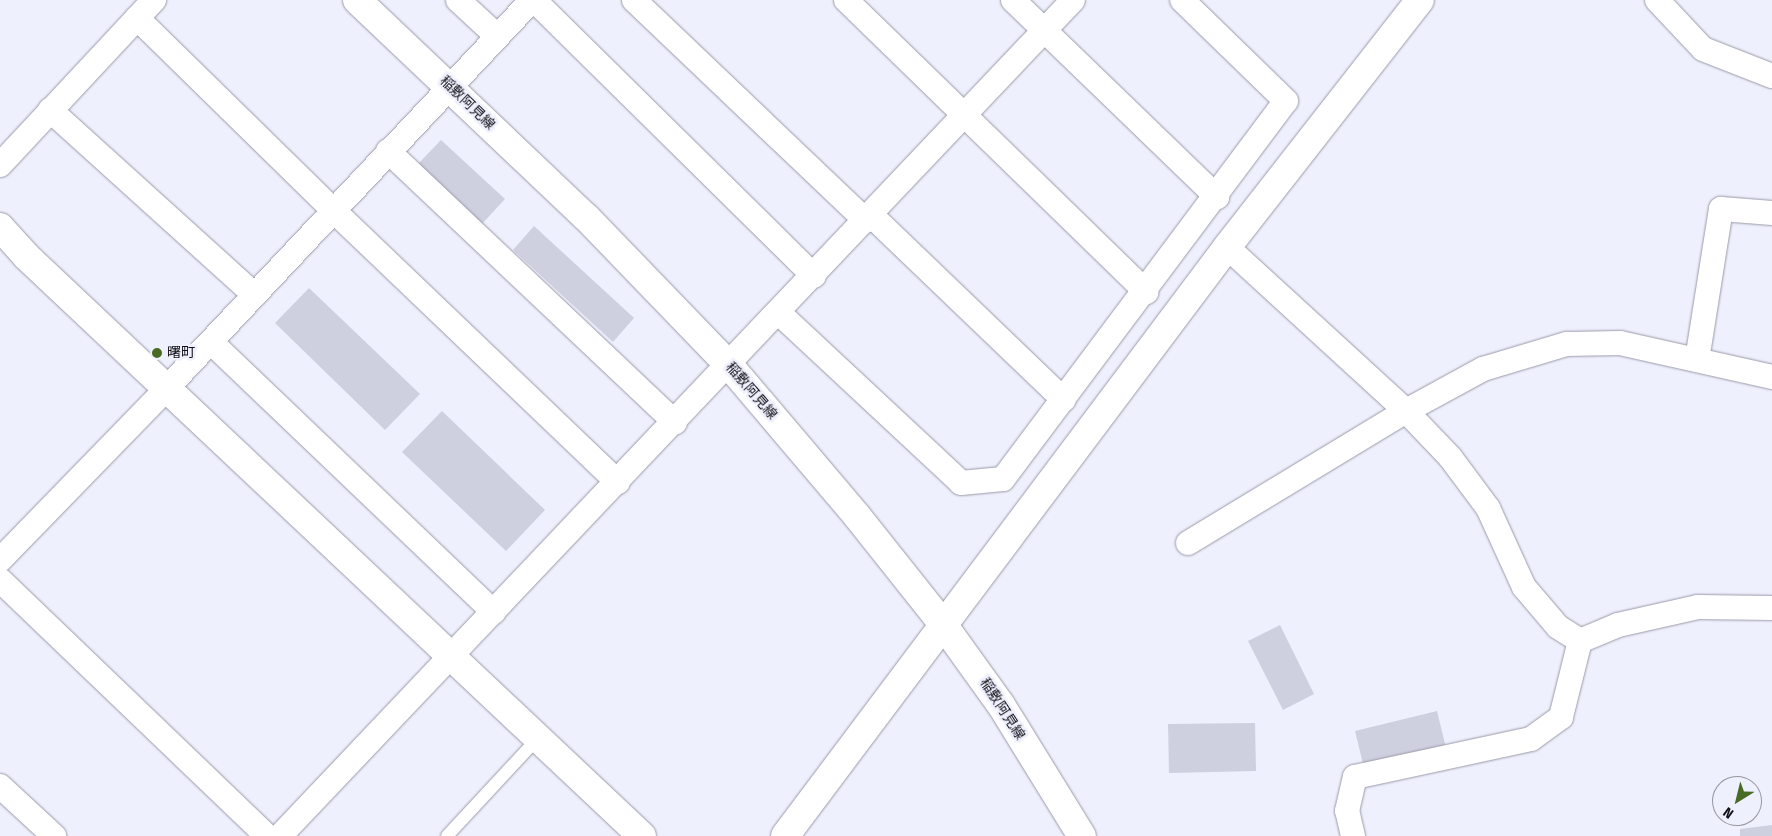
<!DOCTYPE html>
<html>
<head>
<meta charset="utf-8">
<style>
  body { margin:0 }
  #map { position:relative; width:1772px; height:836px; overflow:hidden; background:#eff0fd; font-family:"Fira Sans Condensed","Noto Sans JP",sans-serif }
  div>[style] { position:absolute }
  .building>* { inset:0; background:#cecfdf }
  .roads { filter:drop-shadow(0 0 1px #989aa9) drop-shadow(0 0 1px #989aa9) }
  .lane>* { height:12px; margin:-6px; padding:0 6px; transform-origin:6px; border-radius:6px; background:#fff }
  .street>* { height:24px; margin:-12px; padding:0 12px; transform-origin:12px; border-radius:12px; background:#fff }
  .secondary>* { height:28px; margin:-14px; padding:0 14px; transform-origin:14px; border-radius:14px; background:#fff }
  .dots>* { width:14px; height:14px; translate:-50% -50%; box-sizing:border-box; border:2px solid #eff0fd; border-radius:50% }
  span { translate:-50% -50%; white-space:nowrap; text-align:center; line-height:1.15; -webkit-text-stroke:5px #eff0fd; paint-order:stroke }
  .street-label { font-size:14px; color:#111117 }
  .poi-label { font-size:14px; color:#111117 }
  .left { translate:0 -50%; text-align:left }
  .north { position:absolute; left:1712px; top:776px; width:50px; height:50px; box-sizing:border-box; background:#eff0fd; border:1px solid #9697a1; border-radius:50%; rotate:216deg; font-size:14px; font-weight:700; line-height:20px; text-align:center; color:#111117 }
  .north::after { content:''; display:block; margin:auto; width:18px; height:22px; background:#476b24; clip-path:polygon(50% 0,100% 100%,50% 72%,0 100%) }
</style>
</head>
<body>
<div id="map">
  <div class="building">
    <i style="clip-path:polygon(441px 140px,505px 199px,481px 225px,417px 165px)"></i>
    <i style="clip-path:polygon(534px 226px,634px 318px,613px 342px,513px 250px)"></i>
    <i style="clip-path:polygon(309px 288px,420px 394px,385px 430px,275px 323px)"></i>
    <i style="clip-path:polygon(442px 411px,545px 510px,506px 551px,402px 452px)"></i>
    <i style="clip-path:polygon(1280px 625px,1314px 694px,1283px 710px,1248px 641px)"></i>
    <i style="clip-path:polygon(1437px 711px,1447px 752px,1365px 772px,1355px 731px)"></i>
    <i style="clip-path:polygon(1255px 723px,1256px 771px,1169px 773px,1168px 724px)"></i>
    <i style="clip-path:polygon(1772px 825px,1772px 836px,1740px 836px,1740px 829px)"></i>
  </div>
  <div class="roads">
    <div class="lane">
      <i style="left:447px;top:836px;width:134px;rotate:-47.1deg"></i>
    </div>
    <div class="street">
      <i style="left:458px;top:0;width:53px;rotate:42.7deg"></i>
      <i style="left:534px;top:0;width:393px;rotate:44.6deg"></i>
      <i style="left:634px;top:0;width:320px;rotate:43.6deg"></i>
      <i style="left:846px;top:0;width:419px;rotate:44.2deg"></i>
      <i style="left:1013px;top:0;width:284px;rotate:44deg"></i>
      <i style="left:1657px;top:0;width:67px;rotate:46.8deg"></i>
      <i style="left:1703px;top:49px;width:74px;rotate:21.4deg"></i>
      <i style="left:137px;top:18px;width:274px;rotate:44.4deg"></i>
      <i style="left:333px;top:210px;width:394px;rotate:43.7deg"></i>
      <i style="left:50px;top:110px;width:276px;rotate:42.1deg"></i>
      <i style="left:388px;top:151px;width:395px;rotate:43.4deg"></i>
      <i style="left:0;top:165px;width:226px;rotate:-47deg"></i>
      <i style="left:871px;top:215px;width:267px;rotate:43.8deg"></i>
      <i style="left:1227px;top:247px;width:243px;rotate:42.5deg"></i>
      <i style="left:1406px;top:411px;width:64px;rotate:46.3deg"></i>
      <i style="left:1450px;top:457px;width:64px;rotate:53.3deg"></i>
      <i style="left:1488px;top:508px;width:87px;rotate:65.5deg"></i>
      <i style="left:1524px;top:587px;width:52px;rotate:49.6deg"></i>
      <i style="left:1558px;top:627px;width:26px;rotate:32deg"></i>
      <i style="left:1580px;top:641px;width:41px;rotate:-22.8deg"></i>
      <i style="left:1618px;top:625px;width:82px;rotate:-12.7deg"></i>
      <i style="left:1698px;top:607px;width:74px;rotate:0.8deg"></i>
      <i style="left:779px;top:313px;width:249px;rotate:43deg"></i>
      <i style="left:961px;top:483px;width:42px;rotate:-5.4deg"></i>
      <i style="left:1003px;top:479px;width:472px;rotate:-53.2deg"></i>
      <i style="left:1286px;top:101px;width:145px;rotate:-135.8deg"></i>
      <i style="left:211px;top:342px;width:391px;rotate:43.7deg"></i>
      <i style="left:1697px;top:360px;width:153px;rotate:-81deg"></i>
      <i style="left:1721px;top:209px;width:51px;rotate:4.5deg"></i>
      <i style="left:1188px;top:543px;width:255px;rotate:-31.2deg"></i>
      <i style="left:1406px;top:411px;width:88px;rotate:-28.6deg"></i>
      <i style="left:1483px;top:369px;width:88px;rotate:-16.6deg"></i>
      <i style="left:1567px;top:344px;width:53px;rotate:-1.1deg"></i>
      <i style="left:1620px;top:343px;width:156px;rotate:12.6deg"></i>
      <i style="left:0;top:560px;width:241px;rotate:-45.8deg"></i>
      <i style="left:168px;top:387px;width:531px;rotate:-46.75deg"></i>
      <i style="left:0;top:580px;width:370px;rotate:43.8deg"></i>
      <i style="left:0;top:786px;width:74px;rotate:42.8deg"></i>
      <i style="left:280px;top:836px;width:1152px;rotate:-46.51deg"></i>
      <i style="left:1353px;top:836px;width:26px;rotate:-103deg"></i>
      <i style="left:1347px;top:811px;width:35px;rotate:-77deg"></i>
      <i style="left:1355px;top:777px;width:180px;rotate:-12.2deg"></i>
      <i style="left:1531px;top:739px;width:37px;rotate:-36deg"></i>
      <i style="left:1561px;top:717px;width:78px;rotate:-76deg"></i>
    </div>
    <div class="secondary">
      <i style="left:357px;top:0;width:315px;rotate:43.5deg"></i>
      <i style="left:586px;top:217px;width:206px;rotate:46deg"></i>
      <i style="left:729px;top:365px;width:198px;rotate:49.7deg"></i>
      <i style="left:857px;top:516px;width:137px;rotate:51.5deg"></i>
      <i style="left:942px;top:623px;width:101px;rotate:54.3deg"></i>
      <i style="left:1001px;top:705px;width:154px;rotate:58.3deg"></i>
      <i style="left:0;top:227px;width:39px;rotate:48deg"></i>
      <i style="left:26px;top:256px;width:846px;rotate:43.28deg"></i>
      <i style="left:785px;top:836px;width:736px;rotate:-53.11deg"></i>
      <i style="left:1227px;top:247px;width:313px;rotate:-52deg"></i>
    </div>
  </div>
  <div class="dots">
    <i style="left:157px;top:353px;background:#476b24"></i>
  </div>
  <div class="street-label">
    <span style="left:467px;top:103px;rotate:44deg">稲敷阿見線</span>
    <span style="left:751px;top:391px;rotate:49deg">稲敷阿見線</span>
    <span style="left:1002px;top:709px;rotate:57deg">稲敷阿見線</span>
  </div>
  <div class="poi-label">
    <span class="left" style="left:167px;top:353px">曙町</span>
  </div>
  <div class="north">N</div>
</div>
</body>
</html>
